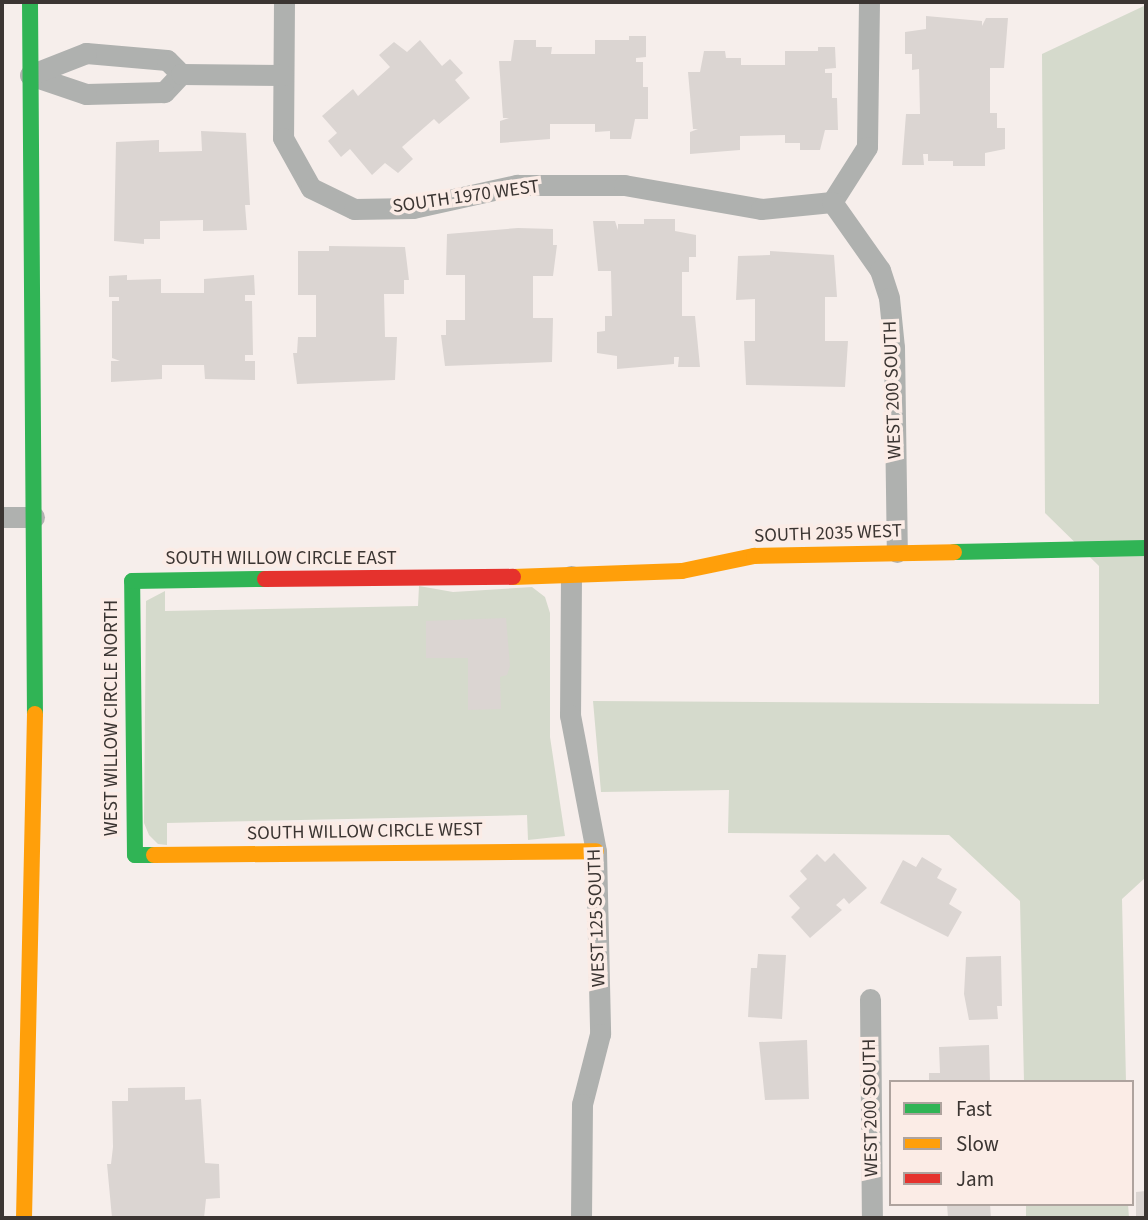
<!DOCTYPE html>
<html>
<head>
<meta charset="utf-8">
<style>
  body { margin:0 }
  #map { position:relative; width:1148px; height:1220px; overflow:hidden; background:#f6eeeb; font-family:"Source Sans 3",sans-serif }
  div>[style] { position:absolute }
  .green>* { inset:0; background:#d5dacc }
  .building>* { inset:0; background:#dbd5d2 }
  .street>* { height:21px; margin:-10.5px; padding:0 10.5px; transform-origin:10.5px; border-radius:10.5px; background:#afb1af }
  .fast>* { height:16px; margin:-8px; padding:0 8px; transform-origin:8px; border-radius:8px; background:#30b455 }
  .slow>* { height:16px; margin:-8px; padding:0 8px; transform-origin:8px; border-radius:8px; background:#ff9f0a }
  .jam>* { height:16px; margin:-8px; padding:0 8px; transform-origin:8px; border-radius:8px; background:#e5322d }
  span { translate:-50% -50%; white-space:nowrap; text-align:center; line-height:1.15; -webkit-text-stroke:7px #fbece6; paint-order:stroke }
  .street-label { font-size:19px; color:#3b3532 }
  .frame { position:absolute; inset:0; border:4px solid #3b3532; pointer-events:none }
  .legend { position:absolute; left:889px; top:1080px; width:245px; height:126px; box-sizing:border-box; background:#fbece6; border:2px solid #aea39e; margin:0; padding:9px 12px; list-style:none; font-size:21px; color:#3b3532 }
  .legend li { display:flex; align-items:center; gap:14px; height:35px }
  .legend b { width:35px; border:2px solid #aea39e }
</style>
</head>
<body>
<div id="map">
  <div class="green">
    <i style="clip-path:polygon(1146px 5px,1146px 877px,1122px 899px,1126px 1082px,1024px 1082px,1020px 901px,949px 835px,728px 833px,729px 790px,601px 792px,593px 701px,1099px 704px,1099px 566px,1045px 513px,1042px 54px)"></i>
    <i style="clip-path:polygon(419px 586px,453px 592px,532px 587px,545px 597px,550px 613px,550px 737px,565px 836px,528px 840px,527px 815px,167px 823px,167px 845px,158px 844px,149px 835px,144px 823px,146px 601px,165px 591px,165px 611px,418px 606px)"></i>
    <i style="clip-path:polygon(1026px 1204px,1128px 1204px,1129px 1218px,1026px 1218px)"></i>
  </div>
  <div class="building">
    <i style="clip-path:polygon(926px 16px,982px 21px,982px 26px,986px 18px,1008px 18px,1004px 68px,990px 68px,990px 113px,997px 113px,997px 128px,1005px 128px,1005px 149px,985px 153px,985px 166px,953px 166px,953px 161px,928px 161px,928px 154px,923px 154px,924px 165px,902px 165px,906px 114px,920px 114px,919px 69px,912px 70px,912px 54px,905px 54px,905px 32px,926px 29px)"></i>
    <i style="clip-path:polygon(629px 36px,646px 36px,646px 57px,636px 58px,636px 62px,643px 62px,643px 87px,648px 87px,648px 119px,635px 119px,631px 139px,610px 139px,610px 131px,595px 132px,595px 124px,550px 124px,550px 139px,500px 143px,500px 121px,509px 118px,503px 118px,499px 61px,511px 61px,514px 40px,536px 40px,536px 47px,552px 47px,551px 54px,595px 54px,595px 40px,629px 40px)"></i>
    <i style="clip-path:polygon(420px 40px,442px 66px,450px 59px,463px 73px,455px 80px,470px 98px,439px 124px,434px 119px,402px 147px,413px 159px,398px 173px,385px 163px,372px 175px,350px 149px,341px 157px,328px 141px,337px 133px,322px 116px,353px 89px,358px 96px,390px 67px,379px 55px,394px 42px,407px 52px)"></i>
    <i style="clip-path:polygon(818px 47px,835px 47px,836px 68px,825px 69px,825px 73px,832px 73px,832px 98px,837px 98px,838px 130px,825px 130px,820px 150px,800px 150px,800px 143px,785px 143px,785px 135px,740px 136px,740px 150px,690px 154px,690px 132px,698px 129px,693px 129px,688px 72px,700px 72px,704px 51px,725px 51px,726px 58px,741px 58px,741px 65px,785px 65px,785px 51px,818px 51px)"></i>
    <i style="clip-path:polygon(201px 131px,246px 133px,250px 205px,245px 205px,247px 230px,203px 231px,203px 220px,160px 221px,160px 239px,144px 239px,144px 244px,114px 241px,116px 142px,159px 140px,159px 152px,202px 151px)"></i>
    <i style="clip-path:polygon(644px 219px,675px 219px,675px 231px,696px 235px,696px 257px,689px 257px,689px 272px,682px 272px,682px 316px,695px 316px,700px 367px,678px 367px,679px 357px,674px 357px,674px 364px,617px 369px,617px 356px,597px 353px,597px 332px,605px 331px,605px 316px,612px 316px,611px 271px,598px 271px,593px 221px,615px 221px,618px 230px,618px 224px,644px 224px)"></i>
    <i style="clip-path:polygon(518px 228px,553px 229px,553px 245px,557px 245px,553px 276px,533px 276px,533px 318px,553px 318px,552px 362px,445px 366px,441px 335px,446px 335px,446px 320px,465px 320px,465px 275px,446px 275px,447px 234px)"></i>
    <i style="clip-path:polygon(329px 246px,405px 247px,409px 280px,404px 280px,404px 294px,384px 294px,385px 337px,397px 337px,395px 380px,297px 384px,293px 353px,297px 353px,298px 337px,316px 337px,316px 295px,298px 295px,298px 251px,329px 251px)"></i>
    <i style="clip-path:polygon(770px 251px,834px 255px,837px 297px,825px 297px,825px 341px,848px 341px,845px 387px,746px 385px,744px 341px,755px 341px,755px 299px,736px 300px,738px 256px,770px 255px)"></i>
    <i style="clip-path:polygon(127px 275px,127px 280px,161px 279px,161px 293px,204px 293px,204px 279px,254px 275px,255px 295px,245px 295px,245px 301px,252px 301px,253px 355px,245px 355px,245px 361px,255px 361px,255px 380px,205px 379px,204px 365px,162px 365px,162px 379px,111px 382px,111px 361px,120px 361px,112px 358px,112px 301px,119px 301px,119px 297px,109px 297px,109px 276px)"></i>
    <i style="clip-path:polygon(506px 618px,510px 666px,507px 675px,500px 677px,501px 709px,468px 710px,468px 658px,426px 658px,426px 621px)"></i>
    <i style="clip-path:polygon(834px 853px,867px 888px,849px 904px,844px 898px,836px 905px,842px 910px,810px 938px,791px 917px,800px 908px,789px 896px,807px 879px,800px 871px,817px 854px,825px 862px)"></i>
    <i style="clip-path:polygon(922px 857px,942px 869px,937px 878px,957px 889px,949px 904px,962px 912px,948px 937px,880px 903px,903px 860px,916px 867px)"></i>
    <i style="clip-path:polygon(758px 954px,786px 955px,782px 1019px,748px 1017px,751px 968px,757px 968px)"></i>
    <i style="clip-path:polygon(1001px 956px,1002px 1006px,997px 1006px,998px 1019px,969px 1020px,964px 994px,966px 957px)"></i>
    <i style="clip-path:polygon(807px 1040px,809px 1099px,765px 1100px,759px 1042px)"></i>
    <i style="clip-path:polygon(989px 1045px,990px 1082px,929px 1082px,929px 1073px,940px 1073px,939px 1047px)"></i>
    <i style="clip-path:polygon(185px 1087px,185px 1100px,201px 1099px,205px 1163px,219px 1164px,220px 1198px,206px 1199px,204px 1218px,112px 1218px,107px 1164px,111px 1164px,113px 1147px,112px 1101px,128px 1101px,128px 1088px)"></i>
    <i style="clip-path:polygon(1146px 1191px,1146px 1218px,1136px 1218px,1136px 1192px)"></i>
    <i style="clip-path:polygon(947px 1204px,990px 1204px,991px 1218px,948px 1218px)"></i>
  </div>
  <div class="street">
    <i style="left:284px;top:2px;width:136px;rotate:90.4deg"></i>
    <i style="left:283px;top:138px;width:57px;rotate:60.8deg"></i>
    <i style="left:311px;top:188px;width:48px;rotate:26deg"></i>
    <i style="left:354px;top:209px;width:59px;rotate:-1deg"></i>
    <i style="left:413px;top:208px;width:107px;rotate:-12.5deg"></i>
    <i style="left:517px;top:185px;width:107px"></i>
    <i style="left:624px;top:185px;width:139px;rotate:9.9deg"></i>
    <i style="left:761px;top:209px;width:71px;rotate:-5.6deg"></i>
    <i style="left:869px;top:2px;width:145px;rotate:90.8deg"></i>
    <i style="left:867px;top:147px;width:65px;rotate:122.5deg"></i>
    <i style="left:832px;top:202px;width:83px;rotate:54.8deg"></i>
    <i style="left:880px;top:270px;width:29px;rotate:72deg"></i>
    <i style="left:889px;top:298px;width:49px;rotate:84.2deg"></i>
    <i style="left:894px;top:347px;width:205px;rotate:89.2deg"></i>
    <i style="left:86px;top:53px;width:81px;rotate:4.9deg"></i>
    <i style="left:167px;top:60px;width:20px;rotate:45deg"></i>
    <i style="left:181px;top:74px;width:25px;rotate:133deg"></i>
    <i style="left:164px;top:92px;width:78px;rotate:178.5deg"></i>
    <i style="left:86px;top:94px;width:59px;rotate:-161.3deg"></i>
    <i style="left:30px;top:75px;width:60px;rotate:-21.4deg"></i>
    <i style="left:181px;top:74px;width:102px;rotate:0.6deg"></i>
    <i style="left:2px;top:517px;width:32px"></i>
    <i style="left:571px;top:576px;width:139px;rotate:90.4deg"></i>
    <i style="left:570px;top:715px;width:138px;rotate:79.2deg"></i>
    <i style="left:596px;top:851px;width:183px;rotate:88.7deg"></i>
    <i style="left:600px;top:1034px;width:72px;rotate:104.4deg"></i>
    <i style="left:582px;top:1104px;width:114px;rotate:90.5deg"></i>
    <i style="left:870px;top:999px;width:219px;rotate:89.5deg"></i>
  </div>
  <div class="fast">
    <i style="left:30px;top:2px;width:712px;rotate:89.6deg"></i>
    <i style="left:954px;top:552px;width:192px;rotate:-1.2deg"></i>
    <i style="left:154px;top:855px;width:19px;rotate:180deg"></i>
    <i style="left:135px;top:855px;width:274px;rotate:-90.6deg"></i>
    <i style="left:132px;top:581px;width:133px;rotate:-0.9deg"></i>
  </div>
  <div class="slow">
    <i style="left:513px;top:577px;width:169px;rotate:-2deg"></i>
    <i style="left:682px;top:571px;width:74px;rotate:-11.8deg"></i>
    <i style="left:754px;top:556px;width:200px;rotate:-1.1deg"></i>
    <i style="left:154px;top:855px;width:442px;rotate:-0.5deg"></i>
    <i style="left:24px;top:1218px;width:504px;rotate:-88.75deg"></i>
  </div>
  <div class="jam">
    <i style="left:265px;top:579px;width:248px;rotate:-0.5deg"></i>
  </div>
  <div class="street-label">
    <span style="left:466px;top:197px;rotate:-8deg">SOUTH 1970 WEST</span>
    <span style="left:893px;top:390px;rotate:-92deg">WEST 200 SOUTH</span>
    <span style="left:828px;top:534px;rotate:-2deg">SOUTH 2035 WEST</span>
    <span style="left:281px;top:559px">SOUTH WILLOW CIRCLE EAST</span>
    <span style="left:112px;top:718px;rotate:-90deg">WEST WILLOW CIRCLE NORTH</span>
    <span style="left:365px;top:832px;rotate:-1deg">SOUTH WILLOW CIRCLE WEST</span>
    <span style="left:597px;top:918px;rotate:-92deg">WEST 125 SOUTH</span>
    <span style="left:871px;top:1108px;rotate:-91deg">WEST 200 SOUTH</span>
  </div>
  <div class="frame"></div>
  <ul class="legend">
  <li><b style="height:9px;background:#30b455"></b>Fast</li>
  <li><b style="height:9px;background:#ff9f0a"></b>Slow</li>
  <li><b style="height:9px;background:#e5322d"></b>Jam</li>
  </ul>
</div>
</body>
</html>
